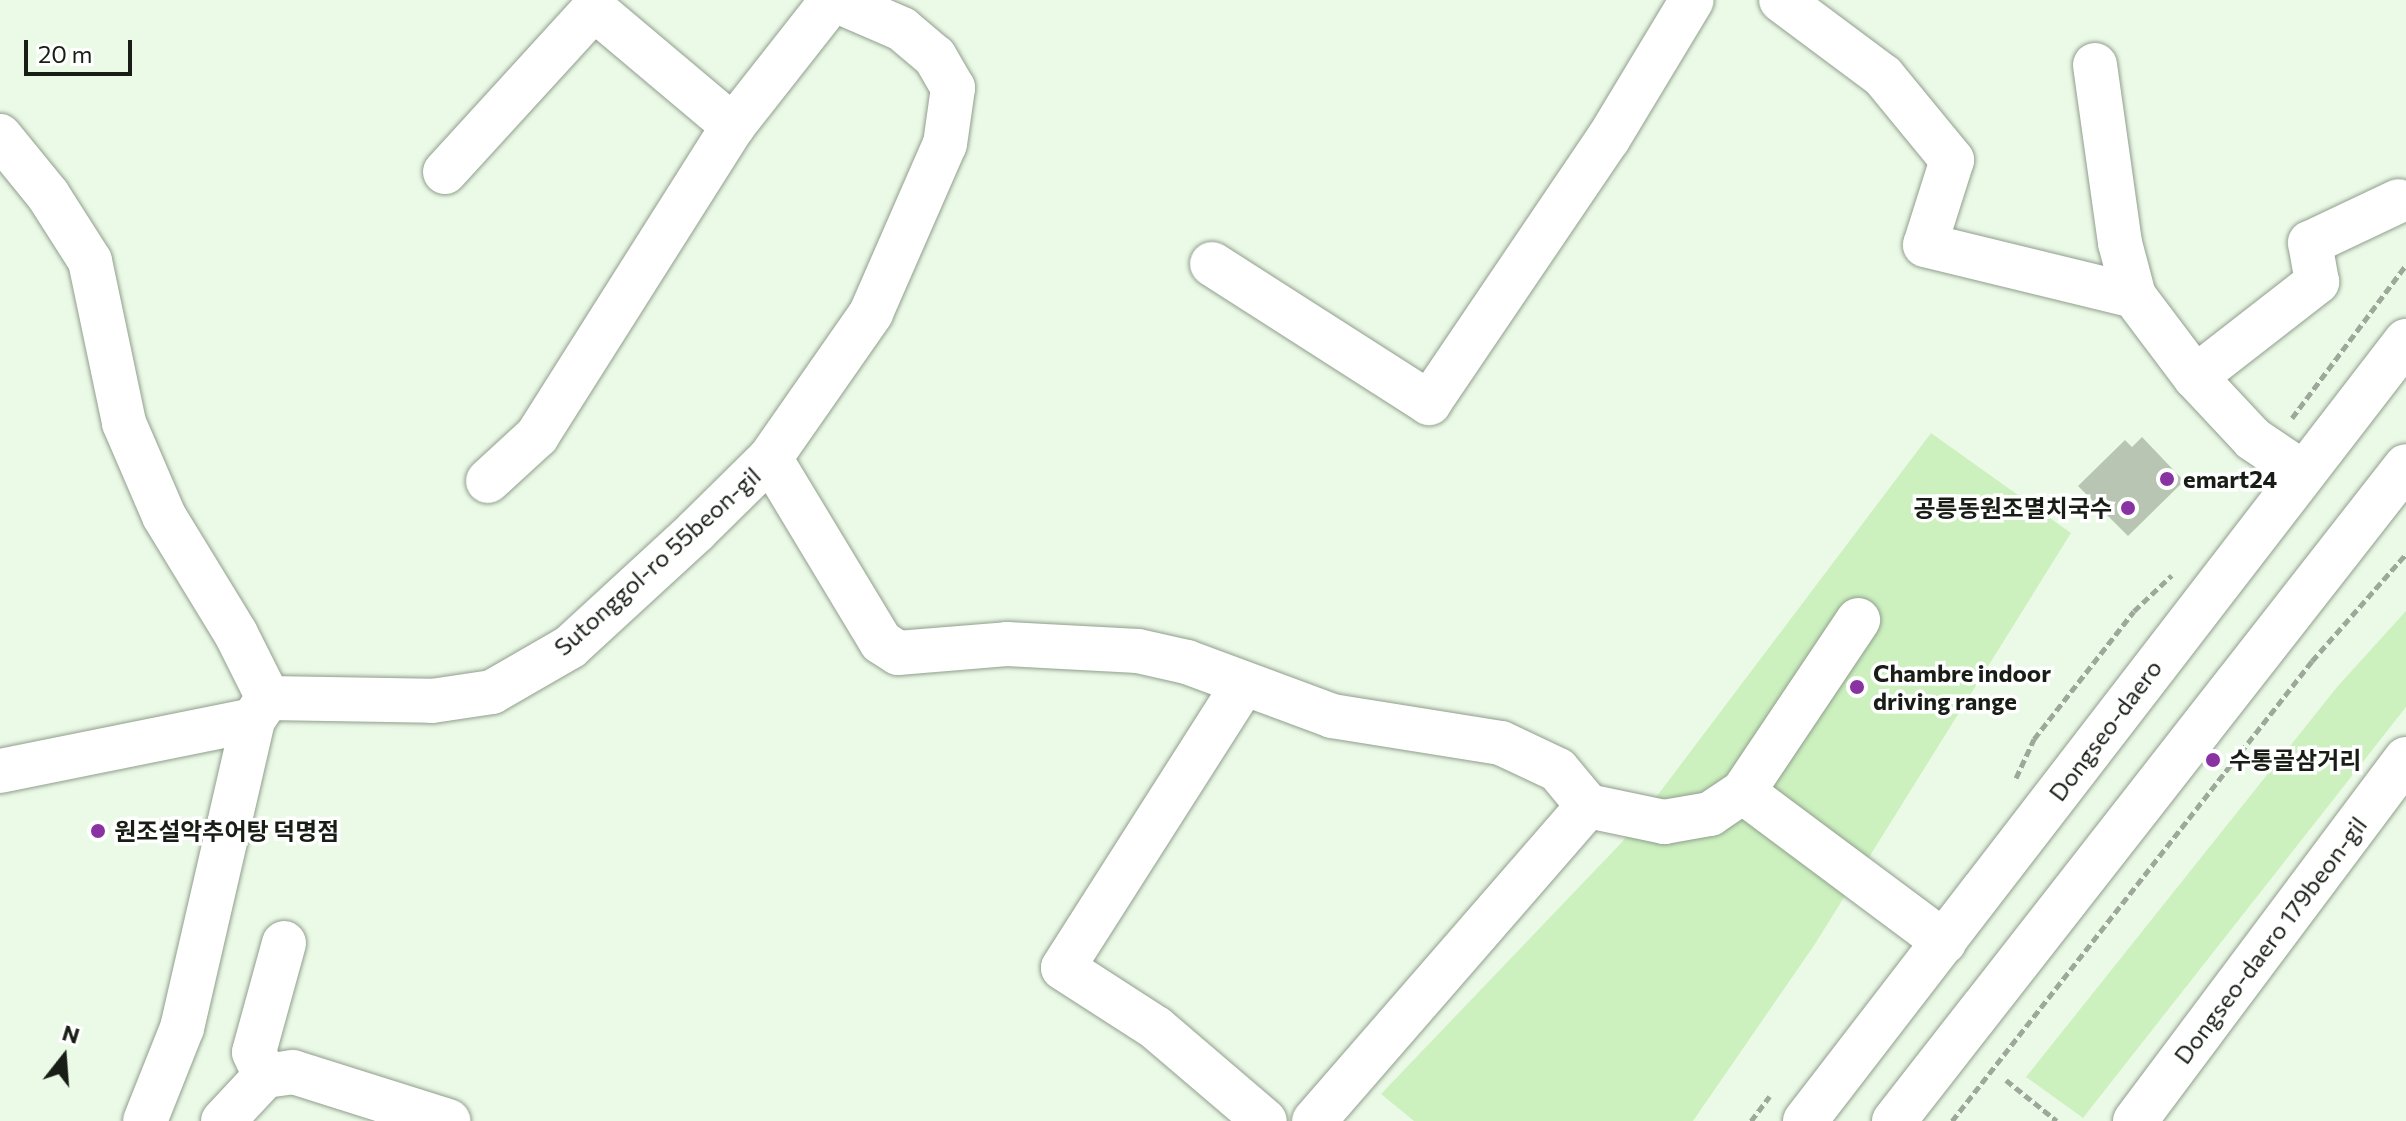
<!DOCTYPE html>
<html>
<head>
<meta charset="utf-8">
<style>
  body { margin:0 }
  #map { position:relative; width:2406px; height:1121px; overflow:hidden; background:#ebfae7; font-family:Commissioner,"Noto Sans KR",sans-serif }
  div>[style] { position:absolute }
  .green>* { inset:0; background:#ccf1bf }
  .building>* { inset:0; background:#b8c5b3 }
  .path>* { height:5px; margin-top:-2.5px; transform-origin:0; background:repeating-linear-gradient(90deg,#9da89a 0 8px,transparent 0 12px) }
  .roads { filter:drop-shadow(0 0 2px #919e8d) drop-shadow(0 0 2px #919e8d) }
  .minor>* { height:44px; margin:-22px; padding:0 22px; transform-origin:22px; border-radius:22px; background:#fff }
  .dots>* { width:22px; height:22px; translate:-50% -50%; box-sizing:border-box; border:4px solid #fff; border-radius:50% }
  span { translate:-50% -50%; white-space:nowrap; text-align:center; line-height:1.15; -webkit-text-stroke:7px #fff; paint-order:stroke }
  .poi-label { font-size:24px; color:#181d16; font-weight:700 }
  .left { translate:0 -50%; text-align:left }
  .right { translate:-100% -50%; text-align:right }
  .street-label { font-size:24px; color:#181d16 }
  .north { position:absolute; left:24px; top:1017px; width:80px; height:80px; -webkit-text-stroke:6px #fff; paint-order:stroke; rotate:17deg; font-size:22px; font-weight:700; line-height:32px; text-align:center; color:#181d16 }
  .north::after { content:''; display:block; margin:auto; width:28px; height:36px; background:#181d16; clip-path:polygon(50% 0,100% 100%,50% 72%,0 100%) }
  .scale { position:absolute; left:24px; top:40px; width:108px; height:36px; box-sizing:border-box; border:4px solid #181d16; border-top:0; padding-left:10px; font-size:24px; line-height:28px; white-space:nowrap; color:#181d16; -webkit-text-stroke:6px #fff; paint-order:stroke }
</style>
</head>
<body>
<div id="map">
  <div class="green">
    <i style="clip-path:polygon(1931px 433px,2071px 533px,1815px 944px,1693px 1121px,1414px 1121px,1381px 1094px,1623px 841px)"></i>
    <i style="clip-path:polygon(2406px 611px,2406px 707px,2083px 1118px,2026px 1077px,2337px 687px)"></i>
  </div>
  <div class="building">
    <i style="clip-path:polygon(2142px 437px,2184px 481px,2128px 536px,2078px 486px,2125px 440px,2132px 447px)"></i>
  </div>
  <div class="path">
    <i style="left:2292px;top:418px;width:191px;rotate:-53.3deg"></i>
    <i style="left:2016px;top:778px;width:43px;rotate:-65.2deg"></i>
    <i style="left:2034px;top:739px;width:162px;rotate:-52deg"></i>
    <i style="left:2134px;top:611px;width:52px;rotate:-43.5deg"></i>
    <i style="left:2006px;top:1080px;width:65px;rotate:38.8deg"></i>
    <i style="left:1751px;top:1121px;width:31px;rotate:-53deg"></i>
    <i style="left:1952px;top:1121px;width:584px;rotate:-51.95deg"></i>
    <i style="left:2312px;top:661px;width:142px;rotate:-48.7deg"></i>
  </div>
  <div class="roads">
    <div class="minor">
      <i style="left:1781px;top:0;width:127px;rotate:36.7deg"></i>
      <i style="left:1883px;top:76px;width:109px;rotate:50.6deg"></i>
      <i style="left:1952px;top:160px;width:89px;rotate:107.6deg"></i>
      <i style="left:1925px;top:245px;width:215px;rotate:13.7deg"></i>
      <i style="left:2134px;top:296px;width:101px;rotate:53deg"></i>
      <i style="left:2195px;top:377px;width:85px;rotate:46.9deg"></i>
      <i style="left:2253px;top:439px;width:59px;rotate:34deg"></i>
      <i style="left:2095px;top:65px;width:180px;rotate:82deg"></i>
      <i style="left:2120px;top:243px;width:55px;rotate:75.2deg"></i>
      <i style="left:0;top:136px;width:76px;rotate:50.9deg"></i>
      <i style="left:48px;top:195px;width:78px;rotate:57.5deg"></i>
      <i style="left:90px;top:261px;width:166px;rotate:78.1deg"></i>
      <i style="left:124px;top:423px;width:101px;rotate:66.7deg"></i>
      <i style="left:164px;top:516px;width:138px;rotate:58.6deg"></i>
      <i style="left:236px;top:634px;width:72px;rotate:63.4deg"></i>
      <i style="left:445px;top:172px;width:221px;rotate:-47.6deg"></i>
      <i style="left:594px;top:9px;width:182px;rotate:40.1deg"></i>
      <i style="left:1212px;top:264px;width:258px;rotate:32.6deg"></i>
      <i style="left:1429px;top:403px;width:319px;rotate:-55.9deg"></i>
      <i style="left:1608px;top:139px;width:162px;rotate:-58.9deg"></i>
      <i style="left:2195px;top:377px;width:155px;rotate:-37.9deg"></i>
      <i style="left:2317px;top:282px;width:40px;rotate:-100deg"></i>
      <i style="left:2310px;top:243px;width:98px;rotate:-25.3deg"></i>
      <i style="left:770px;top:458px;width:215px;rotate:58.9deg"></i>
      <i style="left:881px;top:642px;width:20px;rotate:33deg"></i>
      <i style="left:898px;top:653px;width:109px;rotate:-4.7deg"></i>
      <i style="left:1007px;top:644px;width:131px;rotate:3.1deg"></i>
      <i style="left:1138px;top:651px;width:50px;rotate:12.7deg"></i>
      <i style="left:1187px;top:662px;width:155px;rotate:20.4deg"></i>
      <i style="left:1332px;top:716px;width:171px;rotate:9.1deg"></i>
      <i style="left:1501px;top:743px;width:63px;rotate:25.3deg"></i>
      <i style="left:1558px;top:770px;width:47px;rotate:50.2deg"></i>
      <i style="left:1588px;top:806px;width:78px;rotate:11.9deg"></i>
      <i style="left:1664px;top:822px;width:47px;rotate:-9.9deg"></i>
      <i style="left:1710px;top:814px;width:40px;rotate:-34deg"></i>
      <i style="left:1743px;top:792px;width:207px;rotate:-56.2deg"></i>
      <i style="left:488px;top:481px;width:67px;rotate:-42.6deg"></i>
      <i style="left:537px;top:436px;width:367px;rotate:-57.7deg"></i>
      <i style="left:733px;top:126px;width:160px;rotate:-51.8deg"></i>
      <i style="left:1243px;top:685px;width:335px;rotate:122.5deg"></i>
      <i style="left:1063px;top:968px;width:111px;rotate:32.8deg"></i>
      <i style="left:1156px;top:1028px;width:143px;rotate:40.5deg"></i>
      <i style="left:0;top:771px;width:258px;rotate:-11.4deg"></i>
      <i style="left:253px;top:720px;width:27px;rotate:-56deg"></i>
      <i style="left:268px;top:698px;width:164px;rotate:1deg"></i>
      <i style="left:432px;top:701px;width:61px;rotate:-8.5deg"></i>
      <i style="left:492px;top:692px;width:90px;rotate:-30deg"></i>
      <i style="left:570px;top:647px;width:171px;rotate:-42.6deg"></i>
      <i style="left:696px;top:531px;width:104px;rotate:-44.6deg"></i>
      <i style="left:770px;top:458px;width:177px;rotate:-55.1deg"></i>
      <i style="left:871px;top:313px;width:184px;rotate:-66.4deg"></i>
      <i style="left:945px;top:144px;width:57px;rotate:-81.9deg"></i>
      <i style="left:953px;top:88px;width:36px;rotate:-120deg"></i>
      <i style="left:935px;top:57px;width:43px;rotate:-139.7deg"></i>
      <i style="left:902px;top:29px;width:73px;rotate:-156.6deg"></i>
      <i style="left:1743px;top:792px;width:251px;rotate:36.7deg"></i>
      <i style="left:265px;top:1076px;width:26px;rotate:-115deg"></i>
      <i style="left:254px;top:1052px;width:113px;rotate:-74.6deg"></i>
      <i style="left:145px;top:1121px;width:100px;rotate:-68.3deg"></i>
      <i style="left:182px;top:1028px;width:316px;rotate:-77deg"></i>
      <i style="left:223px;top:1121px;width:62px;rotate:-47deg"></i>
      <i style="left:265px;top:1076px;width:28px;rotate:-8deg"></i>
      <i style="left:293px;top:1072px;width:163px;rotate:17.5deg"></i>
      <i style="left:1314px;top:1121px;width:417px;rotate:-49deg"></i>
      <i style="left:1805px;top:1121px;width:985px;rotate:-52.39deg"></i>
      <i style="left:1894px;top:1121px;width:831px;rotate:-51.99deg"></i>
      <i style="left:2135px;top:1121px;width:452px;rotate:-53.2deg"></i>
    </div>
  </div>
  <div class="dots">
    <i style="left:2167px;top:479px;background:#8833a1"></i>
    <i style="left:2128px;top:508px;background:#8833a1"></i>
    <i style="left:1857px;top:687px;background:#8833a1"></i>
    <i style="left:2213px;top:760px;background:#8833a1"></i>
    <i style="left:98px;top:831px;background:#8833a1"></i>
  </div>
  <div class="poi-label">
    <span class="left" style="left:2183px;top:479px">emart24</span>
    <span class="right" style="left:2112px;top:508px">공릉동원조멸치국수</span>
    <span class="left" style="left:1873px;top:687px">Chambre indoor<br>driving range</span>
    <span class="left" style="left:2229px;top:760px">수통골삼거리</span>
    <span class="left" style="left:114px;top:831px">원조설악추어탕 덕명점</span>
  </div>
  <div class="street-label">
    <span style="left:657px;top:561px;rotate:-42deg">Sutonggol-ro 55beon-gil</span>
    <span style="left:2105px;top:730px;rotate:-53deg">Dongseo-daero</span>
    <span style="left:2270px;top:940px;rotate:-53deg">Dongseo-daero 179beon-gil</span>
  </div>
  <div class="north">N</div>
  <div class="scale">20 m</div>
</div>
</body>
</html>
